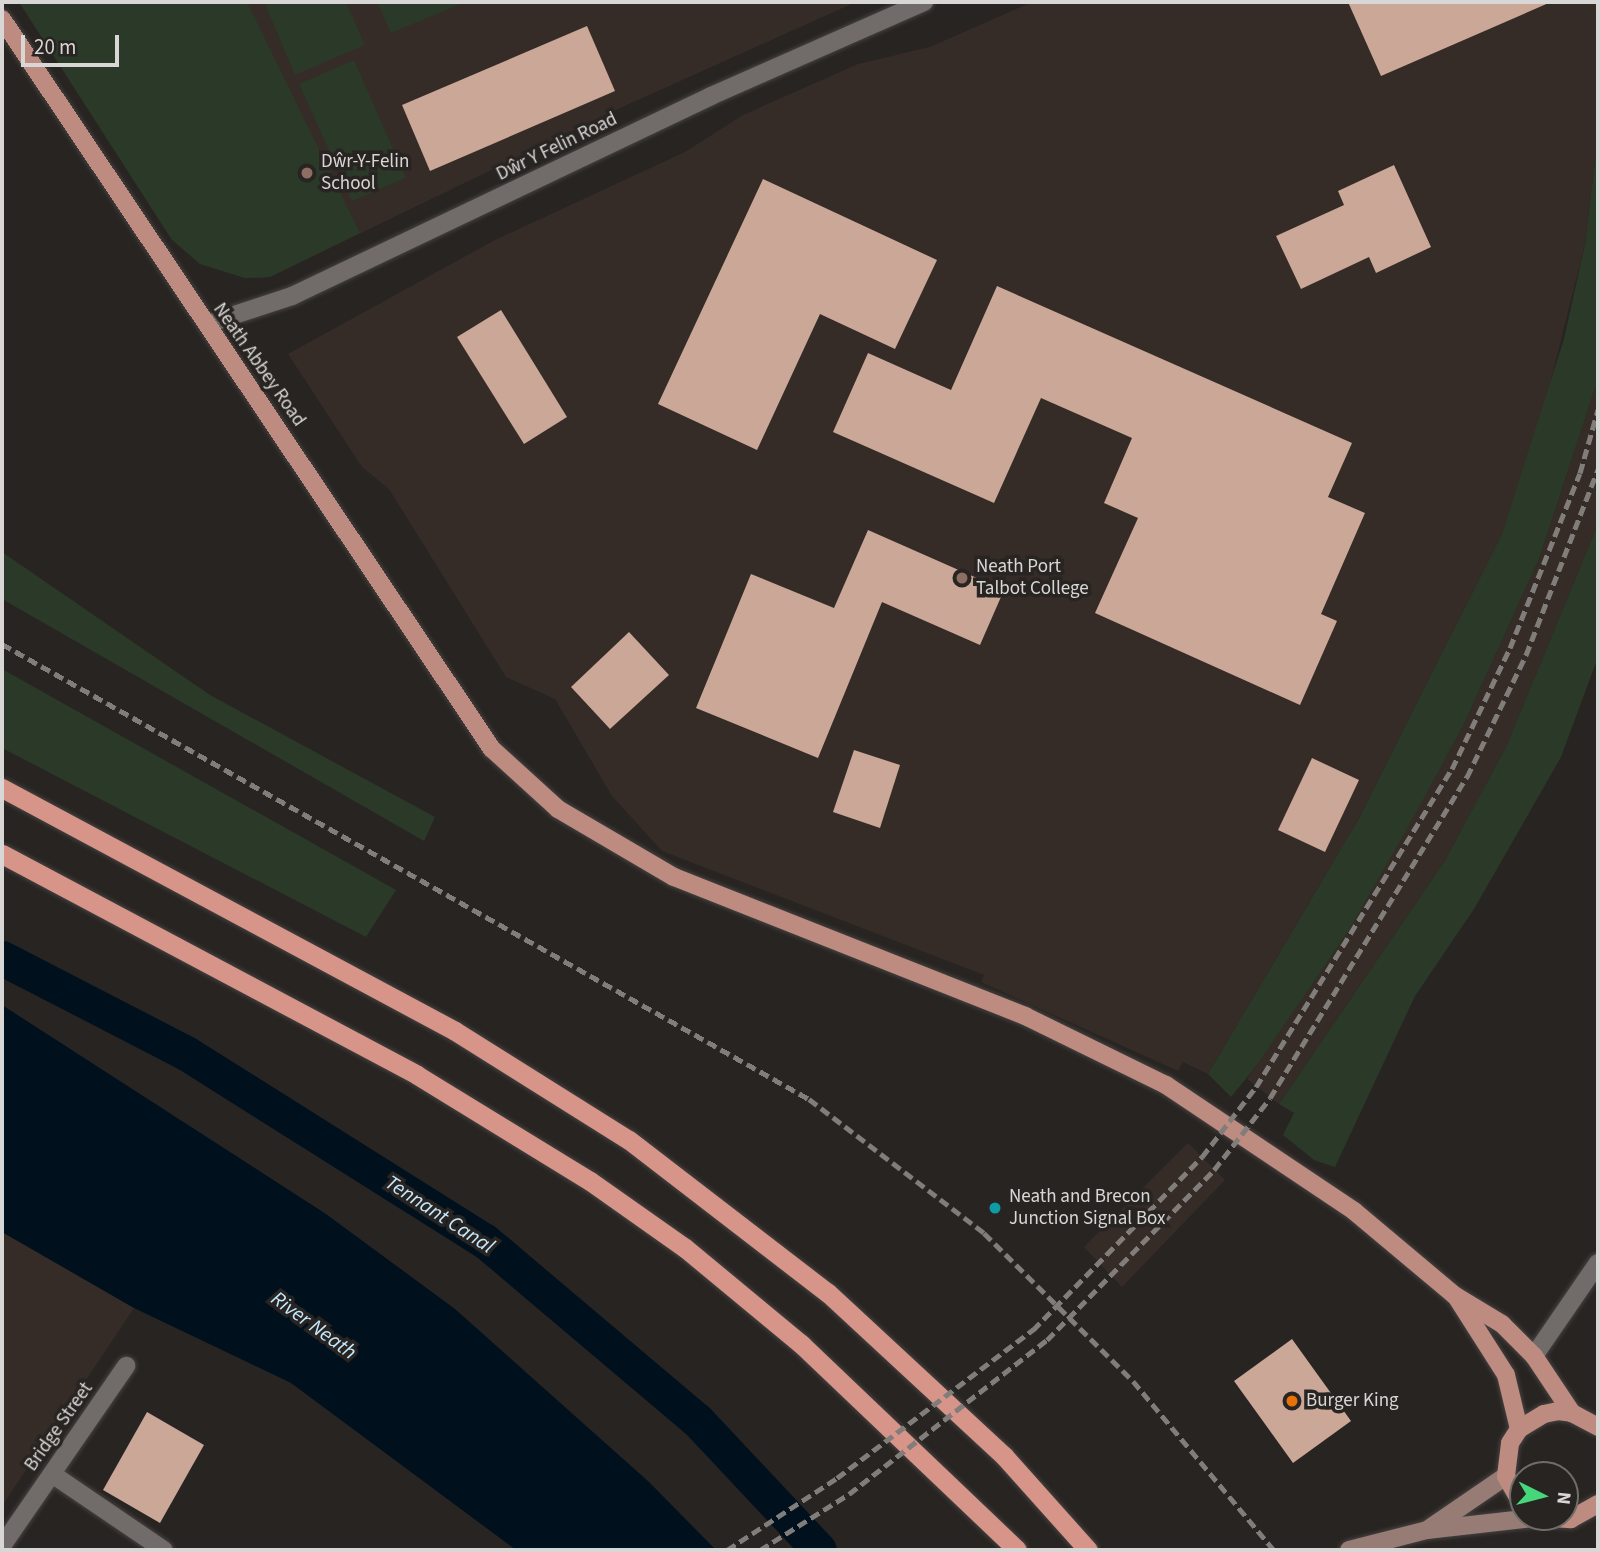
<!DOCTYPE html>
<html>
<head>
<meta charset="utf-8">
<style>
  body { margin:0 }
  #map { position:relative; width:1600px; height:1552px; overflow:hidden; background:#282422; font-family:"Source Sans 3",sans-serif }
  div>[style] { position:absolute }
  .built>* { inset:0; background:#352c27 }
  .green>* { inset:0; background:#2a3928 }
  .water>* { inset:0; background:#00111d }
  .canal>* { height:35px; margin:-17.5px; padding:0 17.5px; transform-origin:17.5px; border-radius:17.5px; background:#00111d }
  .building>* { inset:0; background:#caa796 }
  .roads { filter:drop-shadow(0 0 2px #454240) drop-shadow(0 0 2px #454240) }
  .minor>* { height:18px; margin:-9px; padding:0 9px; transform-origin:9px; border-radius:9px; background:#716c6a }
  .tertiary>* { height:18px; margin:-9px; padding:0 9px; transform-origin:9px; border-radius:9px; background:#716c6a }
  .secondary>* { height:18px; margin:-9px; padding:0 9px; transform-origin:9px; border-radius:9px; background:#977b75 }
  .primary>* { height:18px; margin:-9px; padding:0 9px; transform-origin:9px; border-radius:9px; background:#bd8b80 }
  .trunk>* { height:19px; margin:-9.5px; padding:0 9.5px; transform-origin:9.5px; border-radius:9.5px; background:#d69588 }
  .rail>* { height:5px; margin-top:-2.5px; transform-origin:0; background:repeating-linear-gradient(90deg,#807d7b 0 10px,transparent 0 15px) }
  .dots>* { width:19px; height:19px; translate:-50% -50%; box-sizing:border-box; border:4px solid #282422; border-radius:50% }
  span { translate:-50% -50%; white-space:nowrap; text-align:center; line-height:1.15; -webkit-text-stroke:7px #282422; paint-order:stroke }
  .street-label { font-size:19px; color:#d9d7d5 }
  .poi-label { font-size:19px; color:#d9d7d5 }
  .left { translate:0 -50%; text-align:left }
  .water-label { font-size:21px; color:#c5e9fe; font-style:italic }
  .frame { position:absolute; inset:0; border:4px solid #d9d7d5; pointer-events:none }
  .north { position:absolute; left:1509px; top:1461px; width:70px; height:70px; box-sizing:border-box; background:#282422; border:2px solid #6f6c6a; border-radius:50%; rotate:96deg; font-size:19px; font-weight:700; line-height:28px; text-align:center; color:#d9d7d5 }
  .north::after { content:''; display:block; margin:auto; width:24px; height:32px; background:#46d77a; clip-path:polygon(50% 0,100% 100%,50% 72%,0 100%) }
  .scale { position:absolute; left:21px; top:35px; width:98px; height:32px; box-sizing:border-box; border:4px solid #d9d7d5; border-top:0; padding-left:9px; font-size:21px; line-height:24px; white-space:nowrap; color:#d9d7d5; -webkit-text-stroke:5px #282422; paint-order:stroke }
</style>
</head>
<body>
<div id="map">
  <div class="built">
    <i style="clip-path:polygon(19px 2px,856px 2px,609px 113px,270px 277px,245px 278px,200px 264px,172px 240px)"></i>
    <i style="clip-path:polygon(1032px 2px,1598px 2px,1598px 137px,1585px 244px,1541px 420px,1502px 534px,1358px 820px,1208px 1074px,1183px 1062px,1178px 1071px,981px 982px,984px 975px,662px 851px,612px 796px,555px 699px,506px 677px,389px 489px,362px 467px,288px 354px,495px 240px,685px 152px,743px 115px,858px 64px,930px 47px)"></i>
    <i style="clip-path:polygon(1598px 379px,1598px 524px,1506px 747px,1444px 862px,1279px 1104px,1247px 1079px,1349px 930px,1464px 724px,1539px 559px)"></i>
    <i style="clip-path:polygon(1188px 1143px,1225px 1180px,1122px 1287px,1084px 1247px)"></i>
    <i style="clip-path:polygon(2px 1232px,134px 1308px,2px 1506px)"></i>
  </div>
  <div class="green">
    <i style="clip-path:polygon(19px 2px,247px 2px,360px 233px,270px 277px,245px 278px,200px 264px,172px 240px)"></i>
    <i style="clip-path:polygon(264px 2px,346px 2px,365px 45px,295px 75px)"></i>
    <i style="clip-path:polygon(377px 2px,460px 2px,461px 4px,391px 33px)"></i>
    <i style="clip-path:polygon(354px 60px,406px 178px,352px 201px,299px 84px)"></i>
    <i style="clip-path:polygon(1598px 137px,1598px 379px,1539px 559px,1464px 724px,1407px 829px,1349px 930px,1257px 1065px,1231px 1097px,1208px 1074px,1358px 820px,1502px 534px,1564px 339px,1585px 244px)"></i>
    <i style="clip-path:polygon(1598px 524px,1598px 657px,1561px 757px,1474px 909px,1415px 996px,1335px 1167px,1314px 1160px,1283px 1135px,1294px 1113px,1279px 1104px,1444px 862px,1506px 747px)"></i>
    <i style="clip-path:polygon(2px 552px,210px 695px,435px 817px,424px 841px,2px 599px)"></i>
    <i style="clip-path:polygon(2px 669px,396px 890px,366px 937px,2px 748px)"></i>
  </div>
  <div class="water">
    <i style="clip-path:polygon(2px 1005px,326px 1214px,455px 1309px,649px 1482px,716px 1550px,516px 1550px,291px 1383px,134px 1308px,2px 1232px)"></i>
  </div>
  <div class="canal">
    <i style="left:2px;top:958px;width:207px;rotate:27.3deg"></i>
    <i style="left:186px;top:1053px;width:353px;rotate:32.2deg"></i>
    <i style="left:485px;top:1241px;width:277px;rotate:40.2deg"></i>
    <i style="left:697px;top:1420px;width:178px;rotate:46.8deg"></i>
  </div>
  <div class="building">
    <i style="clip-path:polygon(1348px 2px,1551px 2px,1381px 76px)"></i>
    <i style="clip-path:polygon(587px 26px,615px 91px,430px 171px,402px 105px)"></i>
    <i style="clip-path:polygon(1394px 165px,1431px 247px,1376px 273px,1369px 257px,1301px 289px,1276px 236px,1344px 205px,1338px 191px)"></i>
    <i style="clip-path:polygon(763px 179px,937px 260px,895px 349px,820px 314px,757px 450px,658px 404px)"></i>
    <i style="clip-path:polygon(997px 286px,1352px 443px,1328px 497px,1365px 513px,1321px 614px,1337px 621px,1300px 705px,1095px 613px,1138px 518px,1104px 503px,1132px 438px,1041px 398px,994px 503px,833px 432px,868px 353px,951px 390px)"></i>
    <i style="clip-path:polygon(501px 310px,567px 417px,524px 444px,457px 337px)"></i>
    <i style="clip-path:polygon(868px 530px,1004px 590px,980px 645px,882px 602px,818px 758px,696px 708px,751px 574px,834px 608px)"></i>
    <i style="clip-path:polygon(629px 632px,669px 675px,610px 729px,571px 687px)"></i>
    <i style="clip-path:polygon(854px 750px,900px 765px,880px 828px,833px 812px)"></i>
    <i style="clip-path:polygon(1312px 758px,1359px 780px,1325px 852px,1278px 830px)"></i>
    <i style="clip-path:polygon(1292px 1339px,1351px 1421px,1293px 1463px,1234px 1381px)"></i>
    <i style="clip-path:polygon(147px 1412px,204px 1445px,160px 1523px,103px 1490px)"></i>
  </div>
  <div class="roads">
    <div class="minor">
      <i style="left:1534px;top:1356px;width:113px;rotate:-55.5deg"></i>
      <i style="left:52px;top:1474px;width:135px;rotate:34.2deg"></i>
      <i style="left:2px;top:1546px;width:219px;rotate:-55.4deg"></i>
    </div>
    <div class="tertiary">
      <i style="left:207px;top:324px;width:89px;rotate:-18.2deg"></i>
      <i style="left:292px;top:296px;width:464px;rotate:-25.5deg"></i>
      <i style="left:711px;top:96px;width:233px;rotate:-23.8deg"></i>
    </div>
    <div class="secondary">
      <i style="left:1430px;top:1528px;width:92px;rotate:-34.4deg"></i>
      <i style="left:1349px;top:1550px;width:81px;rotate:-14.4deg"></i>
      <i style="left:1427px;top:1530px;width:115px;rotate:-6.5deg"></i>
    </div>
    <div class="primary">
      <i style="left:2px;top:19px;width:879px;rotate:56.13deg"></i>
      <i style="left:492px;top:749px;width:89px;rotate:42.3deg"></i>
      <i style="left:558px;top:809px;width:134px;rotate:30.4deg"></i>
      <i style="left:674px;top:877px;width:378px;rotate:21.6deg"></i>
      <i style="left:1025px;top:1016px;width:157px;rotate:26.1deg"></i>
      <i style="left:1166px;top:1085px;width:226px;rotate:33.8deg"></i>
      <i style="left:1354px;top:1211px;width:131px;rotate:40deg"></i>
      <i style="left:1454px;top:1295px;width:56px;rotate:31.1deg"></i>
      <i style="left:1502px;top:1324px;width:45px;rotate:45deg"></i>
      <i style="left:1534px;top:1356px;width:69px;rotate:56.3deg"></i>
      <i style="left:1457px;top:1298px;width:91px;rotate:57.5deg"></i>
      <i style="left:1506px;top:1375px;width:56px;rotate:76.5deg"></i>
      <i style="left:1523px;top:1506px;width:34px;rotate:-120deg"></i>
      <i style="left:1506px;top:1476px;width:33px;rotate:-83deg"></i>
      <i style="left:1510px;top:1443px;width:17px;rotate:-57deg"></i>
      <i style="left:1519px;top:1429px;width:29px;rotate:-31deg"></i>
      <i style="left:1544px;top:1414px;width:14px;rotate:-12deg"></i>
      <i style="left:1558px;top:1411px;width:14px;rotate:8deg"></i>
      <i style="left:1572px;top:1413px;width:30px;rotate:28deg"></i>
      <i style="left:1540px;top:1517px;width:31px;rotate:4deg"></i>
      <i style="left:1571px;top:1519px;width:31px;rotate:-29deg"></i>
    </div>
    <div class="trunk">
      <i style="left:2px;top:788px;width:514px;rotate:28.21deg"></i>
      <i style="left:455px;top:1031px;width:205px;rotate:32.1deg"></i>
      <i style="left:629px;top:1140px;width:251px;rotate:37.6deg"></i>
      <i style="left:828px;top:1293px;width:240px;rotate:42.8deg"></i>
      <i style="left:1004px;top:1456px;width:126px;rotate:48.2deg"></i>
      <i style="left:2px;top:854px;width:470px;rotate:28deg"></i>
      <i style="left:417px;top:1075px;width:203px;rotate:31.5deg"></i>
      <i style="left:590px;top:1181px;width:116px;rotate:35.2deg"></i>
      <i style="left:685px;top:1248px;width:151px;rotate:39.6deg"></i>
      <i style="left:801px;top:1344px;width:298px;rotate:43.6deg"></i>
    </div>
  </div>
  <div class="rail">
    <i style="left:2px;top:644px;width:926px;rotate:29.42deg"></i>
    <i style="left:809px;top:1099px;width:220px;rotate:37.4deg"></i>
    <i style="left:984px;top:1233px;width:210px;rotate:44.8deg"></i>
    <i style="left:1133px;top:1381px;width:220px;rotate:50.2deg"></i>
    <i style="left:727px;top:1550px;width:131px;rotate:-33.2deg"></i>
    <i style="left:837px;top:1478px;width:246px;rotate:-37.1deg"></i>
    <i style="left:1033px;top:1330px;width:242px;rotate:-45.7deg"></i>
    <i style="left:1202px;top:1157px;width:88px;rotate:-52.4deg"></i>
    <i style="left:1256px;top:1087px;width:374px;rotate:-58.4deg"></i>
    <i style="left:1452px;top:769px;width:134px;rotate:-64.4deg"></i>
    <i style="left:1510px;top:648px;width:188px;rotate:-68.2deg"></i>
    <i style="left:1580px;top:473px;width:66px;rotate:-74.1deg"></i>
    <i style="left:760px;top:1550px;width:105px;rotate:-32.2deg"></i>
    <i style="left:849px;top:1494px;width:251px;rotate:-37.9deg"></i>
    <i style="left:1047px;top:1340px;width:238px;rotate:-45.5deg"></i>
    <i style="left:1214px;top:1170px;width:91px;rotate:-52.1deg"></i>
    <i style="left:1270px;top:1098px;width:377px;rotate:-58.5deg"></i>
    <i style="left:1467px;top:777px;width:136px;rotate:-64.2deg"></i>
    <i style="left:1526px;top:655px;width:199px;rotate:-68.8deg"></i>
  </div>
  <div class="dots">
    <i style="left:307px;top:173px;background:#8d6e63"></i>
    <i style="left:962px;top:578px;background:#8d6e63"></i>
    <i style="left:995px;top:1208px;background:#0f9aa8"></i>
    <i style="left:1292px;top:1401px;background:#e8710a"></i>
  </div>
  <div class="street-label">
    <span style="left:557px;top:147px;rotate:-26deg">Dŵr Y Felin Road</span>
    <span style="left:259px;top:365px;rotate:55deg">Neath Abbey Road</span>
    <span style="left:59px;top:1427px;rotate:-55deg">Bridge Street</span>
  </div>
  <div class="poi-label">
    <span class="left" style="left:321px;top:173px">Dŵr-Y-Felin<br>School</span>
    <span class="left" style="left:976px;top:578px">Neath Port<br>Talbot College</span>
    <span class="left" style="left:1009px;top:1208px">Neath and Brecon<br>Junction Signal Box</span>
    <span class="left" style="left:1306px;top:1401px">Burger King</span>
  </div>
  <div class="water-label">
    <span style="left:440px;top:1214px;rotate:33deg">Tennant Canal</span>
    <span style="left:314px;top:1325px;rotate:36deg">River Neath</span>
  </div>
  <div class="frame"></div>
  <div class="north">N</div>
  <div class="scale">20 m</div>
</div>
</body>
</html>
